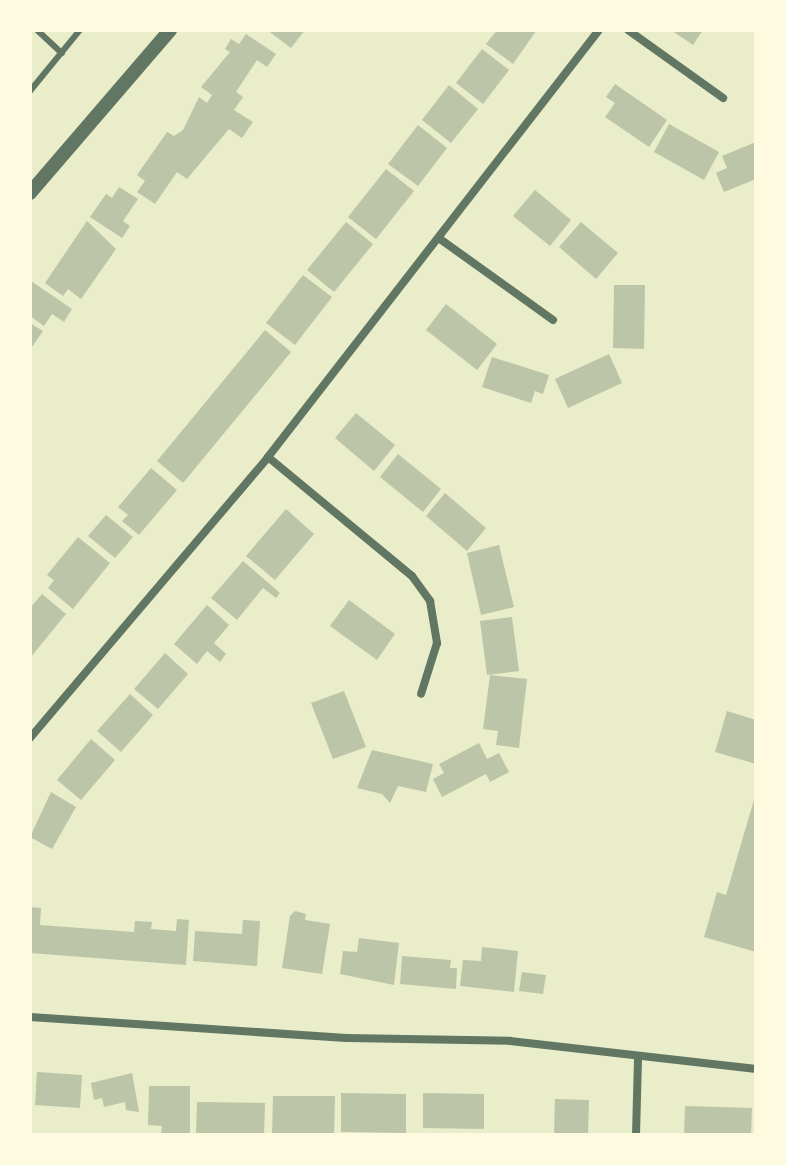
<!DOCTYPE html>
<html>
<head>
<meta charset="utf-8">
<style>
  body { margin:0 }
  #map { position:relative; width:786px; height:1165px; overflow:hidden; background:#e9edc9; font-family:"Golos Text",sans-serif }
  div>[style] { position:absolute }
  .building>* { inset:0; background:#bcc5a7 }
  .service>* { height:6px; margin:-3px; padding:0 3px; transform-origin:3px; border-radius:3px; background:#617663 }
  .minor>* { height:8px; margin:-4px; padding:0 4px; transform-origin:4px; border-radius:4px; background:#617663 }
  .tertiary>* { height:14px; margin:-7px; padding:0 7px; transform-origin:7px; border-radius:7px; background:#617663 }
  span { translate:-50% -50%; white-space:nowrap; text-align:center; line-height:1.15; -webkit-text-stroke:8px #fefae0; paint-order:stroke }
  .frame { position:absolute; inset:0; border:32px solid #fefae0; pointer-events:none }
</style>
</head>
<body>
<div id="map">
  <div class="building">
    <i style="clip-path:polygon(267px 30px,305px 30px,291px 48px)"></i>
    <i style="clip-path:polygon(497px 30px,535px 30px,536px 31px,513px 64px,486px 44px)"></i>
    <i style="clip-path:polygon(671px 30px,703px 30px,693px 45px)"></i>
    <i style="clip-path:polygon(246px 34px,276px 54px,267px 67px,257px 60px,236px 92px,243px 97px,234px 110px,253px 122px,242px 138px,229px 129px,187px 179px,177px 172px,155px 204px,137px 192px,145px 181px,137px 175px,167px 132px,174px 136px,183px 130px,199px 97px,207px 103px,212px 95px,201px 87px,230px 52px,225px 49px,231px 39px,239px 44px)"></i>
    <i style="clip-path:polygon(482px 49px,509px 70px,483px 104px,456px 83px)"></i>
    <i style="clip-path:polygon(615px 84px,667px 120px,649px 147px,605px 117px,615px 103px,606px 97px)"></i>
    <i style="clip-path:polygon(449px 85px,478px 109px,451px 143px,422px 120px)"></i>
    <i style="clip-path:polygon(669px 124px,719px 152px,704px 180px,654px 152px)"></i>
    <i style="clip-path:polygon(418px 125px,447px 148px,418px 186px,388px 164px)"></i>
    <i style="clip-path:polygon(756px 142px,756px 179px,724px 192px,716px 173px,727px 168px,722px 156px)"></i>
    <i style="clip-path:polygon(386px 169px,414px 191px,376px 239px,348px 217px)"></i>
    <i style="clip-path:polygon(119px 187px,138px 199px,123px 221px,130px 226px,122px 238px,90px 217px,106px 194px,112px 198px)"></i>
    <i style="clip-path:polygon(535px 190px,571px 220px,550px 246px,513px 216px)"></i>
    <i style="clip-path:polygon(87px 221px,116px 249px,81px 299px,68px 289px,63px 296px,45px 283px)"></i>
    <i style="clip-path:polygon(346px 222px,373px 244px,334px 292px,307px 270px)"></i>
    <i style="clip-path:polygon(581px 222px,618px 253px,596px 279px,559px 247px)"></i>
    <i style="clip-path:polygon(303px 275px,332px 297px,295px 345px,266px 323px)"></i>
    <i style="clip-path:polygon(31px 281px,72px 309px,64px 322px,52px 314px,44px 326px,30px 316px)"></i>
    <i style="clip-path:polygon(614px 285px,645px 285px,644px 349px,613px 348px)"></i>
    <i style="clip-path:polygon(446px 304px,497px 344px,477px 370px,426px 330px)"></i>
    <i style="clip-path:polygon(30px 323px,43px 331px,32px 347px,30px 345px)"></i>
    <i style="clip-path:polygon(265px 330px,291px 352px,183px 483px,157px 461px)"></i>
    <i style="clip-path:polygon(609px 354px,622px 383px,568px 408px,555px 379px)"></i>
    <i style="clip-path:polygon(492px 357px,549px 375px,543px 394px,535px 391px,531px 403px,482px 387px)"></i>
    <i style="clip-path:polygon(356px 413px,395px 445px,374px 471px,335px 438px)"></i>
    <i style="clip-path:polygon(398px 454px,441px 489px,423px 512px,380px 477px)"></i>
    <i style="clip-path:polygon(151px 468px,177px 490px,139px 535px,122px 521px,128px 515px,118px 507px)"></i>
    <i style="clip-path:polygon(445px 493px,486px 528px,467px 551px,426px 516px)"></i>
    <i style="clip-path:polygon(286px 509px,314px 534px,275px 580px,246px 556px)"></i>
    <i style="clip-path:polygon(106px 515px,133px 537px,115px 558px,88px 536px)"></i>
    <i style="clip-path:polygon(78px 537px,110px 563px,73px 609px,48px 588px,54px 580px,47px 575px)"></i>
    <i style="clip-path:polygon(499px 545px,514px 607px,481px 615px,467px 553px)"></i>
    <i style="clip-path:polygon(243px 561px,280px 593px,276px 598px,263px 588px,237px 620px,211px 598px)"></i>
    <i style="clip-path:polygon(42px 594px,66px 614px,30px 658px,30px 608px)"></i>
    <i style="clip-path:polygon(349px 600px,395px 634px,377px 660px,330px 626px)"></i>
    <i style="clip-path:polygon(207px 605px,229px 625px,214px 643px,226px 654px,220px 662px,207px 651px,197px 664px,174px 644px)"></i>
    <i style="clip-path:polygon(512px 617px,519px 671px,487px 675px,480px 621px)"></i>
    <i style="clip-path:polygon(165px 653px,188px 674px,158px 709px,134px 689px)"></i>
    <i style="clip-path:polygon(490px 675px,527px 679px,519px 748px,496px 745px,498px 731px,483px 729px)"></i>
    <i style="clip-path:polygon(344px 691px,366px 747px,333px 759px,311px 703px)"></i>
    <i style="clip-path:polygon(130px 694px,153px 715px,121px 752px,97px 731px)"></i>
    <i style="clip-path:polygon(727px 711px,756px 720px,756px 764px,715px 752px)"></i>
    <i style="clip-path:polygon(91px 739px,115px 760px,81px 800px,57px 780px)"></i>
    <i style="clip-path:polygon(479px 743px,487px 759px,499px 753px,509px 772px,490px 782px,486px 774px,442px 797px,433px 779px,444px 773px,439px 764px)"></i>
    <i style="clip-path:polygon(372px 750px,433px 764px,426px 792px,398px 786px,390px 803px,382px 794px,357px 788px)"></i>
    <i style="clip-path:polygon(51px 792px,76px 807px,52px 849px,30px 837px)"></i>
    <i style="clip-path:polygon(756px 793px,756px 952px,704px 937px,717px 892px,726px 895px)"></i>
    <i style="clip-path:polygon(30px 907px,41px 908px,40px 925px,134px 932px,135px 921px,152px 922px,151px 929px,176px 931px,177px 919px,189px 920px,186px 965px,30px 953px)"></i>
    <i style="clip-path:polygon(295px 911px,306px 914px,305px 920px,330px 924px,322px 974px,282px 968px,290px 916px)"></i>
    <i style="clip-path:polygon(243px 920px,260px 921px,257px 966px,193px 961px,195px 931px,242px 934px)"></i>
    <i style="clip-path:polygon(359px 938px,399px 943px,394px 985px,340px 974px,343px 951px,357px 952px)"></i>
    <i style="clip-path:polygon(482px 947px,518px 951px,514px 992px,460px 986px,463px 960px,481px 961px)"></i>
    <i style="clip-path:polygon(402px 956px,451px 960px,450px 968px,457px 968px,456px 989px,400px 984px)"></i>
    <i style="clip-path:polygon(522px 972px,546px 975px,543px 994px,519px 991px)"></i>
    <i style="clip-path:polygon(37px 1072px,82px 1075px,80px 1108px,35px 1105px)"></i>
    <i style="clip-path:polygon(132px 1073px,139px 1112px,126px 1110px,125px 1102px,104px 1107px,102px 1098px,94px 1100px,91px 1083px)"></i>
    <i style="clip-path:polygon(149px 1086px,190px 1086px,190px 1135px,161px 1135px,162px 1126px,148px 1125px)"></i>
    <i style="clip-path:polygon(341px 1093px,406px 1094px,406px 1133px,341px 1132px)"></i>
    <i style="clip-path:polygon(423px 1093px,484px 1094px,484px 1129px,423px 1128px)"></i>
    <i style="clip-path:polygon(273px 1096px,335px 1096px,334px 1135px,272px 1135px)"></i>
    <i style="clip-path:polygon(555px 1099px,589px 1100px,588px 1135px,554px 1135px)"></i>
    <i style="clip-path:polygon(197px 1102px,265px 1103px,264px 1135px,196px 1135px)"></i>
    <i style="clip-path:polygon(685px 1106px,752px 1108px,751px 1135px,684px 1135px)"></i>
  </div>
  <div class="service">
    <i style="left:37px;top:30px;width:34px;rotate:43deg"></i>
    <i style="left:30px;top:91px;width:79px;rotate:-50.7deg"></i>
  </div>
  <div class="minor">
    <i style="left:628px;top:30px;width:117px;rotate:35.6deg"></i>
    <i style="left:440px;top:239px;width:139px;rotate:35.6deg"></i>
    <i style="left:268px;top:457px;width:187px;rotate:39.6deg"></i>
    <i style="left:412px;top:576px;width:31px;rotate:54deg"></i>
    <i style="left:430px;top:601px;width:43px;rotate:80.5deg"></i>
    <i style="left:437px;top:643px;width:53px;rotate:107.4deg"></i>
    <i style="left:30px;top:738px;width:368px;rotate:-49.7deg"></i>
    <i style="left:268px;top:457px;width:540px;rotate:-52.22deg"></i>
    <i style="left:30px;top:1017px;width:317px;rotate:3.8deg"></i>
    <i style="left:346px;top:1038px;width:164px;rotate:1deg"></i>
    <i style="left:510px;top:1041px;width:248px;rotate:6.5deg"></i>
    <i style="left:636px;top:1135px;width:77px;rotate:-88.5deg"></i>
  </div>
  <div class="tertiary">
    <i style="left:30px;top:193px;width:215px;rotate:-49.3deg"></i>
  </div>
  <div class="frame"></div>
</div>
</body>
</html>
